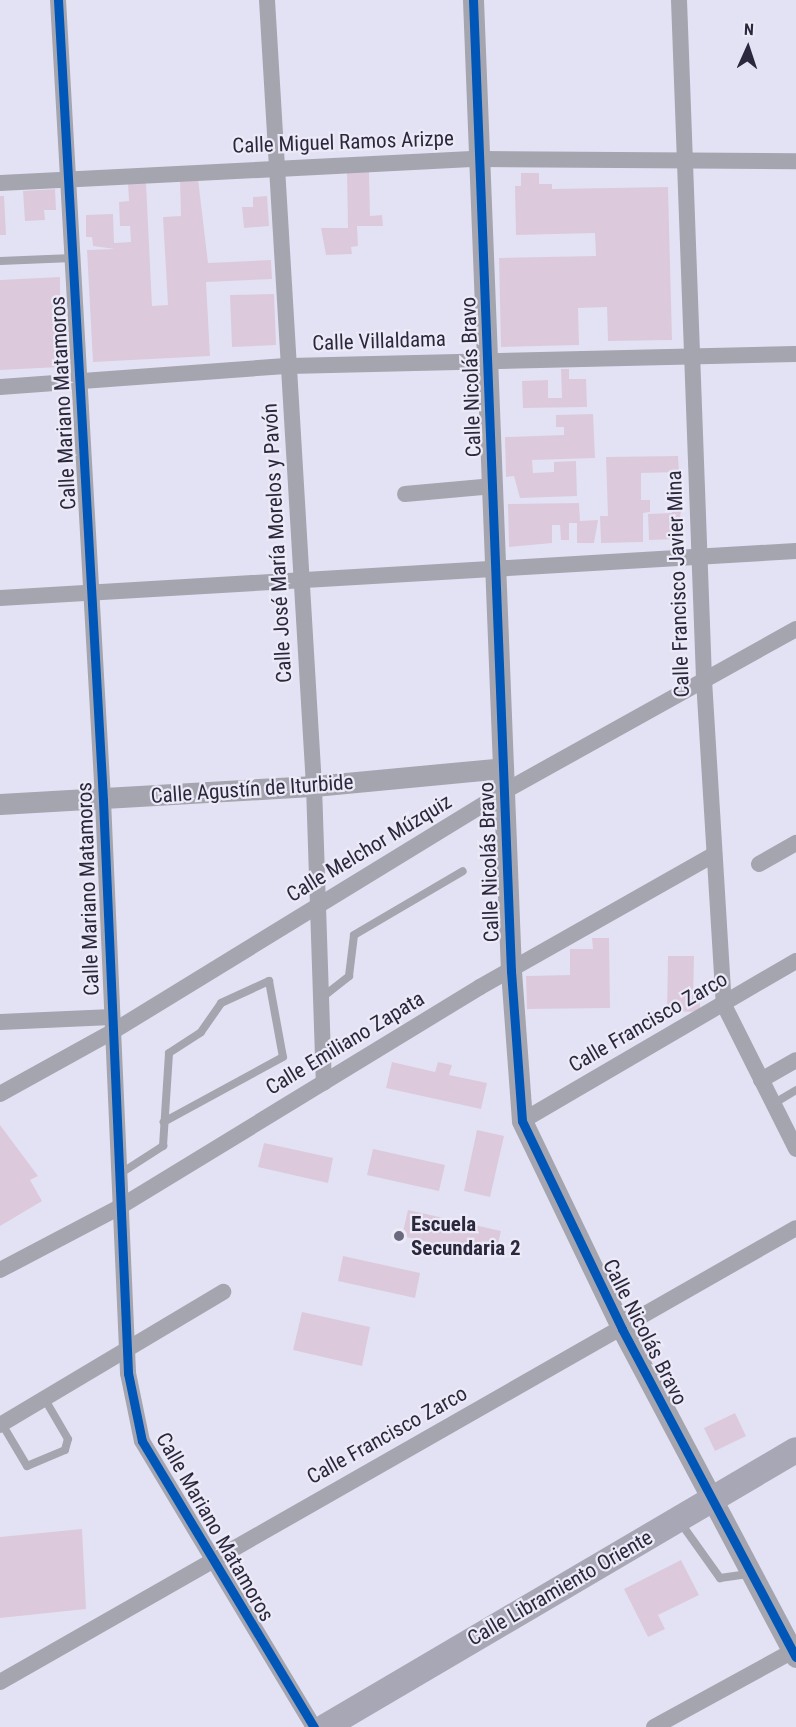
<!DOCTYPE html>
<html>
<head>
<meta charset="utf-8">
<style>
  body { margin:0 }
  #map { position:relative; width:796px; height:1727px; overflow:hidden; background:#e3e2f5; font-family:"Roboto Condensed",sans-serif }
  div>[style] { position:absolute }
  .building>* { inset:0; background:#dccadc }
  .service>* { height:8px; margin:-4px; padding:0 4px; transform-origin:4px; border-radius:4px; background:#a5a5af }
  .minor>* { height:16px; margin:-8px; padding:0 8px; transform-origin:8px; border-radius:8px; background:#a5a5af }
  .tertiary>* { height:21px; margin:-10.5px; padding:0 10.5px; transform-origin:10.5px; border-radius:10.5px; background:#a5a5af }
  .primary>* { height:26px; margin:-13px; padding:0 13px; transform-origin:13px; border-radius:13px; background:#a8a7b6 }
  .cycleway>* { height:9px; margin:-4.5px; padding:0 4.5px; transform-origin:4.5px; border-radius:4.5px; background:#0057b8 }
  .dots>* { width:16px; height:16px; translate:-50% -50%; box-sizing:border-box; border:3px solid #ebeaf6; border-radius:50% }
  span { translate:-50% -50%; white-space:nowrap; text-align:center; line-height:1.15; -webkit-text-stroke:4.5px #ebeaf6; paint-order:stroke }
  .street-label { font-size:21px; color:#2b283e }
  .poi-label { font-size:21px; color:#2b283e; font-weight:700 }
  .left { translate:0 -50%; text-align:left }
  .north { position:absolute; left:718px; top:18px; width:60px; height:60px; -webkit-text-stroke:4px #ebeaf6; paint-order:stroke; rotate:3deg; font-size:16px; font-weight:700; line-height:24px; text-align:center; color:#2b283e }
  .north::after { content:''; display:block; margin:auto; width:21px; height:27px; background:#2b283e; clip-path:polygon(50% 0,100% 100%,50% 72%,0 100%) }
</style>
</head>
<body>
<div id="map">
  <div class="building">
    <i style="clip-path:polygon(347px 172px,369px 172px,370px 216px,382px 215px,383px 226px,357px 226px,358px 246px,351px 247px,352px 254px,326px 255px,321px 228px,348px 228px)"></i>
    <i style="clip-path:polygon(521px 173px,539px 173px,539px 184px,552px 184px,552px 189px,668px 187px,672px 340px,608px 341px,607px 307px,578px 308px,579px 345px,501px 347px,499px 258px,596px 256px,595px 233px,516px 235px,515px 186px,521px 186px)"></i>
    <i style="clip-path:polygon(198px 179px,208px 263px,271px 260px,272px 279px,206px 282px,210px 356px,93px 362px,87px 250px,115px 249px,93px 246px,92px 237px,86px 237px,86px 215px,113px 214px,114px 243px,131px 242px,130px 226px,120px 226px,119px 202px,129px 201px,128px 183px,146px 183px,152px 306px,168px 305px,163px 217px,181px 216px,180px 180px)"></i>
    <i style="clip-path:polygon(55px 189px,56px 210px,44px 210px,45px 220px,25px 221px,23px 191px)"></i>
    <i style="clip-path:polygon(0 196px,4px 196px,6px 235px,0 235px)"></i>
    <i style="clip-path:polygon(267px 196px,269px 226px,244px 228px,242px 207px,253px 207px,253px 197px)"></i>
    <i style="clip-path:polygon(60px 277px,60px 367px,0 370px,0 280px)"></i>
    <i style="clip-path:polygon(274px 294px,276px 345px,232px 347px,230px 295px)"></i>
    <i style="clip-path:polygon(561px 369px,569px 369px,569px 379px,586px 379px,587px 407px,523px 408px,522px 381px,548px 380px,548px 398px,562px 398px)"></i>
    <i style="clip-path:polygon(593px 414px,595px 458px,532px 460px,533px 473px,554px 472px,554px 462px,576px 461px,577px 496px,520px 498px,514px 476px,506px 477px,505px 437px,564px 435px,564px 427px,556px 427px,556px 415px)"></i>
    <i style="clip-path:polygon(678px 456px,679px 472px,641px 473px,641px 500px,650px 500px,650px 512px,643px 513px,643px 542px,601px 543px,600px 516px,608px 516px,606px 457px)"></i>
    <i style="clip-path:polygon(579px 503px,580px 521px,598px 520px,594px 543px,577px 543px,577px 523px,569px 523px,569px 540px,561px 540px,560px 525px,552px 525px,552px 543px,509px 547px,508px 504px)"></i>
    <i style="clip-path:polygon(671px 506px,682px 506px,676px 539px,649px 540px,648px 514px,672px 513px)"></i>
    <i style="clip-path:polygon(592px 938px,609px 938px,610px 1008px,527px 1009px,526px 976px,570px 975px,570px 949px,593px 949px)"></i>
    <i style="clip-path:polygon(668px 956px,694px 956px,693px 1001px,700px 1001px,700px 1012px,667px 1011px)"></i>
    <i style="clip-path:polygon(392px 1062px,435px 1072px,438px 1062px,452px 1065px,449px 1075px,487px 1083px,481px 1109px,386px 1088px)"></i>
    <i style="clip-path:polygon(0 1125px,38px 1176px,30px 1180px,42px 1201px,0 1226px)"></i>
    <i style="clip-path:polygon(477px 1130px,504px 1136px,490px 1197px,464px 1191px)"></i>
    <i style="clip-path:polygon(264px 1143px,333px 1158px,328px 1183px,258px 1167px)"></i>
    <i style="clip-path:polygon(373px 1149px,445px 1165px,439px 1191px,367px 1175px)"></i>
    <i style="clip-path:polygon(408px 1210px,501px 1231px,495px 1257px,402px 1236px)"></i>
    <i style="clip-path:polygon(343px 1256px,420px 1273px,415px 1298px,338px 1281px)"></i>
    <i style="clip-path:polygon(302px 1312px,370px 1327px,362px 1366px,293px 1350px)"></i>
    <i style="clip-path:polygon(735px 1413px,746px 1436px,715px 1451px,704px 1428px)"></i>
    <i style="clip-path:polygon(82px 1529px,86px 1609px,0 1618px,0 1537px)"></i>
    <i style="clip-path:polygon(681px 1560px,699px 1595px,658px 1615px,665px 1629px,648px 1637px,624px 1589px)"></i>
  </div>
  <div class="service">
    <i style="left:0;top:261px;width:73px;rotate:-2.4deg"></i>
    <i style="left:320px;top:999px;width:37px;rotate:-38deg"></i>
    <i style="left:349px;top:976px;width:41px;rotate:-83deg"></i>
    <i style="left:354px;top:935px;width:126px;rotate:-30.4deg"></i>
    <i style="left:773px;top:1104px;width:27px;rotate:-31deg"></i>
    <i style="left:118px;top:1175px;width:54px;rotate:-32.8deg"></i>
    <i style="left:163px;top:1146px;width:93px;rotate:-86.3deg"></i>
    <i style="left:169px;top:1053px;width:38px;rotate:-33deg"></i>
    <i style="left:201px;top:1032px;width:35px;rotate:-55deg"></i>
    <i style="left:221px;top:1003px;width:53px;rotate:-24.6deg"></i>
    <i style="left:269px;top:981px;width:77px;rotate:79.6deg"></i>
    <i style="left:283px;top:1057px;width:136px;rotate:151.4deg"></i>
    <i style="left:2px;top:1424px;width:49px;rotate:59.2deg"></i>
    <i style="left:27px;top:1466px;width:41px;rotate:-22.8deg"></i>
    <i style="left:65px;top:1450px;width:11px;rotate:-75deg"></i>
    <i style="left:68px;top:1439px;width:48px;rotate:-120.3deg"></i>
    <i style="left:680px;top:1522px;width:69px;rotate:54.5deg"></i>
    <i style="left:720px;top:1578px;width:30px;rotate:-8deg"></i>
  </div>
  <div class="minor">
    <i style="left:58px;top:0;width:801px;rotate:86.78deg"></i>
    <i style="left:103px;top:800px;width:574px;rotate:87.5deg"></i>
    <i style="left:128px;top:1373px;width:69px;rotate:78.4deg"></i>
    <i style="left:142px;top:1441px;width:334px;rotate:59deg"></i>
    <i style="left:267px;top:0;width:787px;rotate:86.58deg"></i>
    <i style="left:314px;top:786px;width:297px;rotate:88.1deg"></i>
    <i style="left:679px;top:0;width:680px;rotate:87.89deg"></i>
    <i style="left:704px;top:680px;width:326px;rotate:86.5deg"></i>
    <i style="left:724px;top:1005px;width:161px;rotate:63.4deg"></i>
    <i style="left:0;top:183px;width:482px;rotate:-2.9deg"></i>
    <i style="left:481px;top:159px;width:315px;rotate:0.4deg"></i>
    <i style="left:0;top:387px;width:290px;rotate:-4.2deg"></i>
    <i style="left:289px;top:366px;width:507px;rotate:-1.36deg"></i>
    <i style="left:405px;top:494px;width:89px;rotate:-5.1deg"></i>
    <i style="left:0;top:598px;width:797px;rotate:-3.38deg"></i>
    <i style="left:759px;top:864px;width:43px;rotate:-29.6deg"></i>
    <i style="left:0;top:1022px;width:112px;rotate:-2.6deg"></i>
    <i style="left:761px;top:1080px;width:40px;rotate:-29.7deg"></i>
    <i style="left:0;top:1094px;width:128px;rotate:-29deg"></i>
    <i style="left:112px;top:1032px;width:461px;rotate:-31.5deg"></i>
    <i style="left:505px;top:791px;width:333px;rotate:-29.1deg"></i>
    <i style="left:522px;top:1121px;width:317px;rotate:-30.3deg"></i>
    <i style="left:0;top:1270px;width:133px;rotate:-27.7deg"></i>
    <i style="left:118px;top:1208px;width:424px;rotate:-31.4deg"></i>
    <i style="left:480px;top:987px;width:268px;rotate:-29.5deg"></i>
    <i style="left:0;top:1425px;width:260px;rotate:-30.8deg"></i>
    <i style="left:0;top:1682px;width:916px;rotate:-29.7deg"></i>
    <i style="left:654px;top:1727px;width:158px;rotate:-28.7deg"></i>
  </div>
  <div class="tertiary">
    <i style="left:473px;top:0;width:972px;rotate:87.76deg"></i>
    <i style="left:511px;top:971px;width:150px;rotate:85.8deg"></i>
    <i style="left:522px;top:1121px;width:231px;rotate:64.3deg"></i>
    <i style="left:622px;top:1329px;width:371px;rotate:62.1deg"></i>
    <i style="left:0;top:804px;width:315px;rotate:-3.3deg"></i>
    <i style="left:314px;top:786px;width:190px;rotate:-5.4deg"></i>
  </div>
  <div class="primary">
    <i style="left:325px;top:1727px;width:546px;rotate:-30.46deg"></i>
  </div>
  <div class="cycleway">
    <i style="left:58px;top:0;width:801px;rotate:86.78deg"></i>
    <i style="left:103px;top:800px;width:574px;rotate:87.5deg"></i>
    <i style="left:128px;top:1373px;width:69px;rotate:78.4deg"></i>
    <i style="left:142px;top:1441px;width:334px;rotate:59deg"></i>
    <i style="left:473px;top:0;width:972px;rotate:87.76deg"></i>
    <i style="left:511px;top:971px;width:150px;rotate:85.8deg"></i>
    <i style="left:522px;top:1121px;width:231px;rotate:64.3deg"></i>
    <i style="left:622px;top:1329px;width:371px;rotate:62.1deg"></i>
  </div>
  <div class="dots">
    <i style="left:399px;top:1236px;background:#6b697e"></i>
  </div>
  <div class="street-label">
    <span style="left:343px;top:142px;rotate:-2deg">Calle Miguel Ramos Arizpe</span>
    <span style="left:379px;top:341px;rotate:-2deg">Calle Villaldama</span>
    <span style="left:471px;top:377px;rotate:-92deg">Calle Nicolás Bravo</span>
    <span style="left:63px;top:403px;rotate:-93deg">Calle Mariano Matamoros</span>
    <span style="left:277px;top:543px;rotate:-93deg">Calle José María Morelos y Pavón</span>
    <span style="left:678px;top:584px;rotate:-92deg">Calle Francisco Javier Mina</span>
    <span style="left:252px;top:789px;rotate:-4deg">Calle Agustín de Iturbide</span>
    <span style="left:369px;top:848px;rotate:-31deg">Calle Melchor Múzquiz</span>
    <span style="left:489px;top:862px;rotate:-92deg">Calle Nicolás Bravo</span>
    <span style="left:88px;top:889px;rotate:-92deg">Calle Mariano Matamoros</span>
    <span style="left:648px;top:1022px;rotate:-30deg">Calle Francisco Zarco</span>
    <span style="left:345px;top:1043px;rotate:-31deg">Calle Emiliano Zapata</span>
    <span style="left:645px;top:1332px;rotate:63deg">Calle Nicolás Bravo</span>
    <span style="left:387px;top:1435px;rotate:-29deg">Calle Francisco Zarco</span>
    <span style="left:215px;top:1527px;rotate:60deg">Calle Mariano Matamoros</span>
    <span style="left:560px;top:1588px;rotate:-30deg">Calle Libramiento Oriente</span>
  </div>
  <div class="poi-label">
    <span class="left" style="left:411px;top:1236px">Escuela<br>Secundaria 2</span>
  </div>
  <div class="north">N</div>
</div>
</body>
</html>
